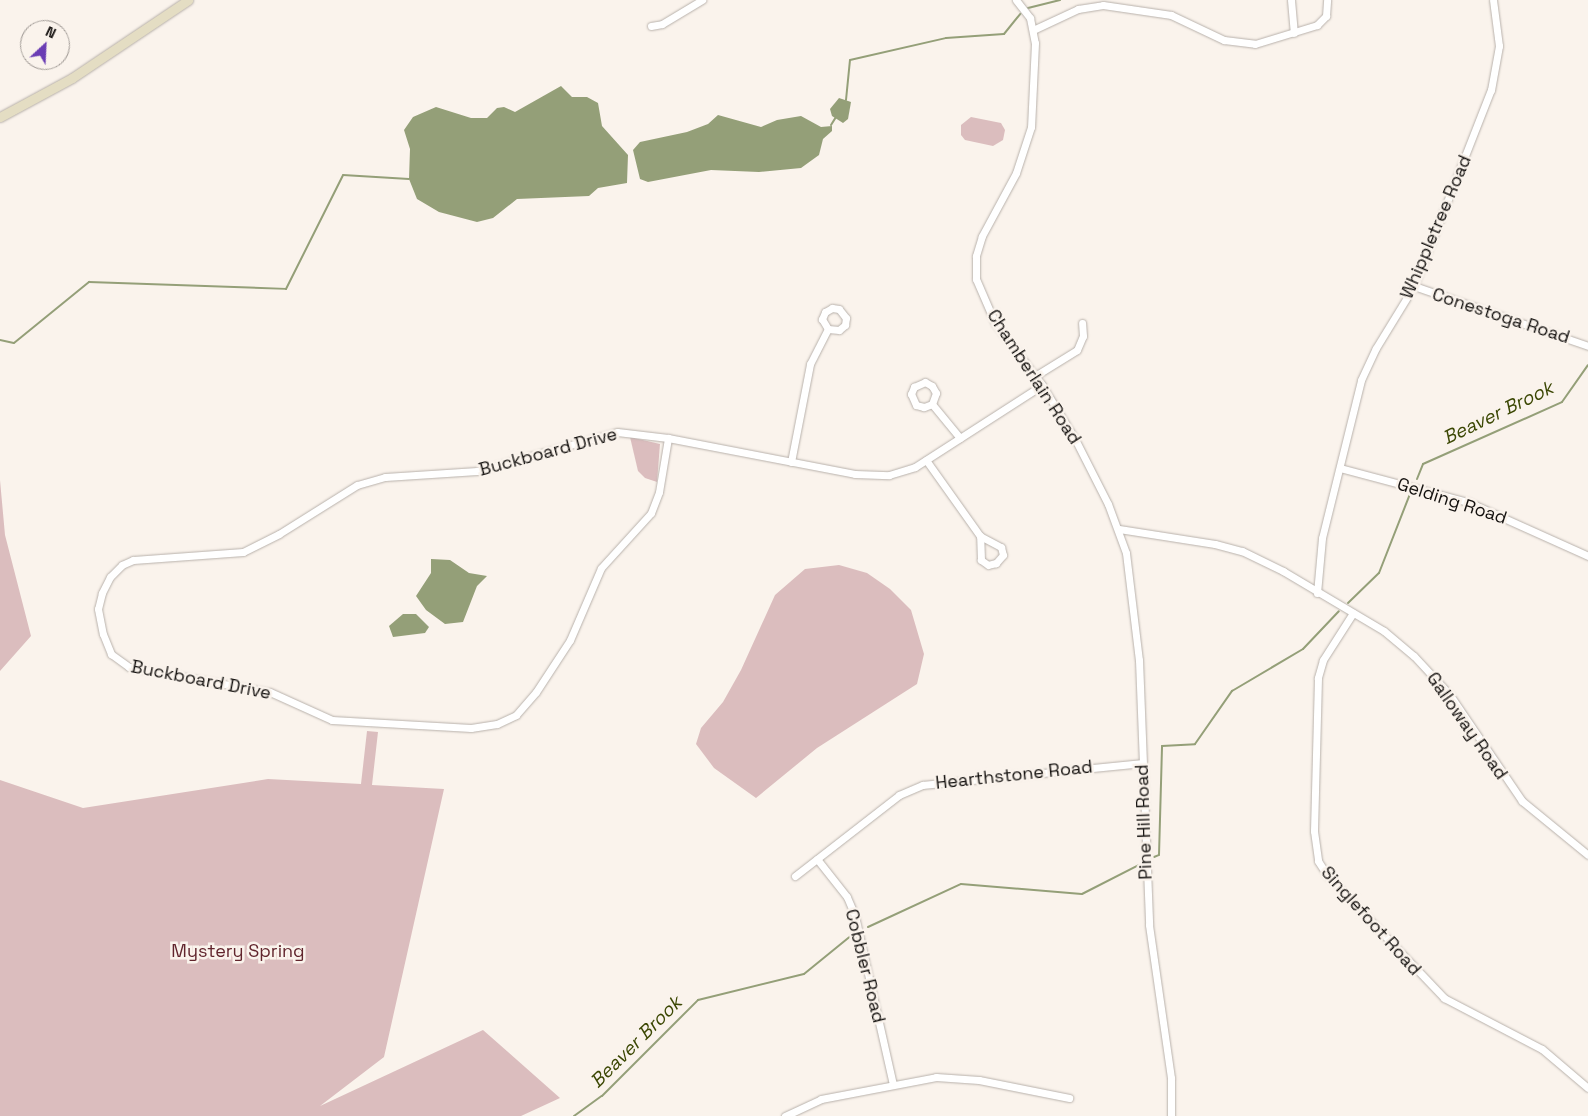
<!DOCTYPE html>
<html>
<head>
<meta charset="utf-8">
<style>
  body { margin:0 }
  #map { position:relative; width:1588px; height:1116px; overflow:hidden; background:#faf3ec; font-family:"Space Grotesk",sans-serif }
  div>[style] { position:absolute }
  .green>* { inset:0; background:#dbbdbe }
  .water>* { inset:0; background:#949f78 }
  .stream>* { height:2px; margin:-1px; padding:0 1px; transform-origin:1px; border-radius:1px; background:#949f78 }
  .roads { filter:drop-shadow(0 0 1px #b8b1ab) drop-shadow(0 0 1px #b8b1ab) }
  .minor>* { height:7px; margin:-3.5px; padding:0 3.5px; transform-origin:3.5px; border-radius:3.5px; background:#fff }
  .secondary>* { height:9px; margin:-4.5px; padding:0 4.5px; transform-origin:4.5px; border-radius:4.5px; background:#e4ddc3 }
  span { translate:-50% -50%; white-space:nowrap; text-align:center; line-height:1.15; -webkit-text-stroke:5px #faf3ec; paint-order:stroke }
  .street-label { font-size:18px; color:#13100e }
  .park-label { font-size:18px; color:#61252d }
  .water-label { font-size:19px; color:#3b4703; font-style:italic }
  .north { position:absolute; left:20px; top:20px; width:50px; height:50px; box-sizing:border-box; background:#faf3ec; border:1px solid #9e9893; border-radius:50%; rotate:25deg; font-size:14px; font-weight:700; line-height:20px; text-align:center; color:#13100e }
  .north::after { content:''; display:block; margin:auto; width:18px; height:22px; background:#6a3db4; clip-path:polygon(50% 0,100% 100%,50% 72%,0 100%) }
</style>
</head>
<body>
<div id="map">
  <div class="green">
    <i style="clip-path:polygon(971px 117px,1001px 123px,1005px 130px,1003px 140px,993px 146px,965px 140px,961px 135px,961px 125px)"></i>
    <i style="clip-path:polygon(630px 437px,660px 444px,657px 482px,645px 478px,638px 471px)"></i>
    <i style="clip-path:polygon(0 480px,5px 535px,31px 636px,0 671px)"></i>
    <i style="clip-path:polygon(839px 565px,867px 573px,890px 589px,911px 610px,924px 654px,917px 684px,817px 748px,756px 798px,714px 768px,696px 744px,701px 728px,723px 702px,741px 670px,775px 595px,805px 569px)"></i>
    <i style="clip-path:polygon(367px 731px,378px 732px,372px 785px,444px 789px,384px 1057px,320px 1106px,483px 1030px,560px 1098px,521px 1116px,0 1116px,0 780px,83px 808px,268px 779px,361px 784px)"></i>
  </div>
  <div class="water">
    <i style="clip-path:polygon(561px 86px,572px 97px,587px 97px,598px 103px,602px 126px,628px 155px,627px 183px,598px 188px,589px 196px,517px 199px,493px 218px,477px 222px,439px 212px,417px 199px,409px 179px,410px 149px,404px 130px,413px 117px,436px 107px,471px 118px,487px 118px,497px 108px,504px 107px,515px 112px)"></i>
    <i style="clip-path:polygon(839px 98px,851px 102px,848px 119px,843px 123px,832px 116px,830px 109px)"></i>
    <i style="clip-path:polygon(718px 115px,761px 127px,777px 120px,801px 116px,821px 127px,832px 126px,832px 131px,823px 139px,819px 155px,801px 168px,759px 172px,711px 170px,648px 182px,640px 179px,633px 150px,640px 142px,687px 132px,708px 124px)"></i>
    <i style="clip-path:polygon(431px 559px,450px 560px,469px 573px,487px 576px,477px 586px,463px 622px,445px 624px,426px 610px,416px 596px,431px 573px)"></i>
    <i style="clip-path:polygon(403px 614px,416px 614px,429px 627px,425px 633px,393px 637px,389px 626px)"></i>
  </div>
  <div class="stream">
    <i style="left:1028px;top:8px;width:33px;rotate:-14deg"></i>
    <i style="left:846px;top:100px;width:40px;rotate:-84.3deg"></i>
    <i style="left:850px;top:60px;width:98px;rotate:-12.9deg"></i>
    <i style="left:946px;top:38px;width:58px;rotate:-3.9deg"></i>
    <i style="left:1004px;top:34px;width:26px;rotate:-51deg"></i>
    <i style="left:831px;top:125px;width:9px;rotate:-58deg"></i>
    <i style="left:0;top:340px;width:14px;rotate:12deg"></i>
    <i style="left:14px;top:343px;width:97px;rotate:-39.1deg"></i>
    <i style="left:89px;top:282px;width:197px;rotate:2deg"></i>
    <i style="left:286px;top:289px;width:127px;rotate:-63.4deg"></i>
    <i style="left:343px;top:175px;width:66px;rotate:3.5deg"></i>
    <i style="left:1417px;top:479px;width:16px;rotate:-68deg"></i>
    <i style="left:1423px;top:464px;width:152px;rotate:-24deg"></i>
    <i style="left:1562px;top:402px;width:45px;rotate:-54.9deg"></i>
    <i style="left:1348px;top:603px;width:43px;rotate:-44.1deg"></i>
    <i style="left:1379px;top:573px;width:85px;rotate:-68.6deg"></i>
    <i style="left:1154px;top:857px;width:5px;rotate:-22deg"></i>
    <i style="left:1159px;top:855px;width:109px;rotate:-88.4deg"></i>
    <i style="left:1162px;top:746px;width:33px;rotate:-3deg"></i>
    <i style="left:1195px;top:744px;width:65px;rotate:-55.1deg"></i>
    <i style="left:1232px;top:691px;width:82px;rotate:-30.6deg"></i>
    <i style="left:1303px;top:649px;width:52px;rotate:-46.5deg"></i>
    <i style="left:868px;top:927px;width:102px;rotate:-24.8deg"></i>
    <i style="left:961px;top:884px;width:121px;rotate:4.7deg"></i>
    <i style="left:1082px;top:894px;width:64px;rotate:-27deg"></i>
    <i style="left:574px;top:1116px;width:34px;rotate:-36deg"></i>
    <i style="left:602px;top:1096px;width:136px;rotate:-45deg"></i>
    <i style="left:698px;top:1000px;width:109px;rotate:-13.8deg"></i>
    <i style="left:804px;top:974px;width:63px;rotate:-39.2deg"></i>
  </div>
  <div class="roads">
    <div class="minor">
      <i style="left:1016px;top:0;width:23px;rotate:52deg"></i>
      <i style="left:1030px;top:18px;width:25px;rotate:79deg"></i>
      <i style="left:1035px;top:43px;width:84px;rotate:92.7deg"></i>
      <i style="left:1031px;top:127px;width:48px;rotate:108.1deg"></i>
      <i style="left:1016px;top:173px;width:72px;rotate:118.4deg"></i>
      <i style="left:982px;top:236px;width:21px;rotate:107deg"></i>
      <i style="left:976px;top:256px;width:23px;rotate:90deg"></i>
      <i style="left:976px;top:279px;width:48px;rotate:66.6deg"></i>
      <i style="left:995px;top:323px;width:78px;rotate:52.8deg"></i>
      <i style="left:1042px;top:385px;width:63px;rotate:58.6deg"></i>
      <i style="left:1075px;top:439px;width:73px;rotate:63.1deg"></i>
      <i style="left:1108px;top:504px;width:52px;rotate:69.8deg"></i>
      <i style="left:1126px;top:553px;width:108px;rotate:83.1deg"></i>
      <i style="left:1139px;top:660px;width:265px;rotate:87.8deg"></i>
      <i style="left:1149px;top:925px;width:155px;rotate:81.8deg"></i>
      <i style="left:1171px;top:1078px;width:38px;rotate:90deg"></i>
      <i style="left:1291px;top:0;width:33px;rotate:85deg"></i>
      <i style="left:651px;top:26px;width:11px;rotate:-10deg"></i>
      <i style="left:662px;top:24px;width:47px;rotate:-31deg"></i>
      <i style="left:1033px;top:30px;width:50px;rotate:-25deg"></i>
      <i style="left:1078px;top:9px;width:25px;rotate:-9deg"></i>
      <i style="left:1103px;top:5px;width:69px;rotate:8.4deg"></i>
      <i style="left:1171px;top:15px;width:59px;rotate:25.3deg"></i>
      <i style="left:1224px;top:40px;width:31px;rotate:7deg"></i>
      <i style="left:1255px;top:44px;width:65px;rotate:-17deg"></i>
      <i style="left:1317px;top:25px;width:13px;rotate:-45deg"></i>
      <i style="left:1326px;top:16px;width:16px;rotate:-86deg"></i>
      <i style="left:1414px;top:286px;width:184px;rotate:19deg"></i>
      <i style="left:1035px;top:376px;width:49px;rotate:-31.8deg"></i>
      <i style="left:1077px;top:350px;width:15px;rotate:-67deg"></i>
      <i style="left:1083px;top:336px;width:13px;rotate:-94deg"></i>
      <i style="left:932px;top:404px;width:9px;rotate:159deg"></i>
      <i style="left:924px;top:407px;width:8px;rotate:-166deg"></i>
      <i style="left:916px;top:405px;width:12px;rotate:-114deg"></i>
      <i style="left:911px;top:394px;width:8px;rotate:-67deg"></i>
      <i style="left:914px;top:387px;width:12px;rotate:-24deg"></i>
      <i style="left:925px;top:382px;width:8px;rotate:30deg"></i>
      <i style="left:932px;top:386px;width:8px;rotate:60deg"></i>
      <i style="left:936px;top:393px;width:12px;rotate:110deg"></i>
      <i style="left:932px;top:404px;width:44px;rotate:50.5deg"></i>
      <i style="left:668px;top:438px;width:51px;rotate:-173.3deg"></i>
      <i style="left:617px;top:432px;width:145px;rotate:164.4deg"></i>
      <i style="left:477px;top:471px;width:92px;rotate:176.3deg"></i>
      <i style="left:385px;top:477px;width:29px;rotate:164deg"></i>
      <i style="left:357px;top:485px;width:92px;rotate:147.9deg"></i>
      <i style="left:279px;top:534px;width:40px;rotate:153.4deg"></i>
      <i style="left:243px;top:552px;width:110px;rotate:175.8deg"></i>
      <i style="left:133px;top:560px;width:12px;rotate:156deg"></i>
      <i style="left:122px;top:565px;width:17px;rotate:135deg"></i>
      <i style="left:110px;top:577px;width:18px;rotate:117deg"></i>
      <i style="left:102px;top:593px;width:16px;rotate:104deg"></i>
      <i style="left:98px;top:609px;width:25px;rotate:79deg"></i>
      <i style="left:103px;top:634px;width:22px;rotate:68deg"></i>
      <i style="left:111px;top:654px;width:22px;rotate:36deg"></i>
      <i style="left:129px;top:667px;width:143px;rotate:10.1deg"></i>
      <i style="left:270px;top:692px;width:68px;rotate:24.3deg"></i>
      <i style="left:332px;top:720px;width:139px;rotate:3.3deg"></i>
      <i style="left:471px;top:728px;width:26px;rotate:-9deg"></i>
      <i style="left:497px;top:724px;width:21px;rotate:-25deg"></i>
      <i style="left:516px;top:715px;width:30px;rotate:-49deg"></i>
      <i style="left:536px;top:692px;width:62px;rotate:-56.8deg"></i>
      <i style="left:570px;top:640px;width:78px;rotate:-66.7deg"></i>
      <i style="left:601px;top:568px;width:74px;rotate:-47.7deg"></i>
      <i style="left:651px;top:513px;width:22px;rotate:-69deg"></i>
      <i style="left:659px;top:492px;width:55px;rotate:-80.5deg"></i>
      <i style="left:668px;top:438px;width:190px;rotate:10.9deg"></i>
      <i style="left:855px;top:474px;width:34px;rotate:2deg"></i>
      <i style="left:889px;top:475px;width:27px;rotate:-17deg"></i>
      <i style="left:915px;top:467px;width:151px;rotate:-32.8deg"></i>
      <i style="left:926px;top:460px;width:93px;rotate:54.6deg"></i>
      <i style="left:980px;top:536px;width:24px;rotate:28deg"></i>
      <i style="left:1001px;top:547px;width:8px;rotate:76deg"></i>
      <i style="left:1003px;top:555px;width:11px;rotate:131deg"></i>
      <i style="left:996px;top:563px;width:8px;rotate:166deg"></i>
      <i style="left:988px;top:565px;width:9px;rotate:-144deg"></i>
      <i style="left:981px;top:560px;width:24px;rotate:-92deg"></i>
      <i style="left:791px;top:462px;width:100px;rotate:-79deg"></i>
      <i style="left:810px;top:364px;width:39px;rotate:-63deg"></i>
      <i style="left:828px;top:329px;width:11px;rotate:5deg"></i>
      <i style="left:839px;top:330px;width:8px;rotate:-40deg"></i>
      <i style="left:845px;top:325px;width:7px;rotate:-82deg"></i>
      <i style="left:846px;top:318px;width:11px;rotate:-128deg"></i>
      <i style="left:839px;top:309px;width:7px;rotate:-172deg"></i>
      <i style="left:832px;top:308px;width:8px;rotate:150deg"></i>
      <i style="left:825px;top:312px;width:8px;rotate:113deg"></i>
      <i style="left:822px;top:319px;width:12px;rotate:59deg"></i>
      <i style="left:1340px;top:468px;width:132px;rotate:14.9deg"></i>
      <i style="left:1468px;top:502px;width:132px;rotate:24.2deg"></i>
      <i style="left:1119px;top:529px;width:97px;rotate:8.9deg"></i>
      <i style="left:1215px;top:544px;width:28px;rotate:15deg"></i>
      <i style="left:1242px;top:551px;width:46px;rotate:26deg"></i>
      <i style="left:1283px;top:571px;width:117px;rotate:30.7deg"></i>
      <i style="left:1384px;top:631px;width:39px;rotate:40deg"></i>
      <i style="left:1414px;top:656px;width:53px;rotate:47.3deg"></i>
      <i style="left:1450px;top:695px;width:128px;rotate:55.8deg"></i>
      <i style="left:1522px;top:801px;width:85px;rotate:39.3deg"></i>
      <i style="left:1317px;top:593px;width:55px;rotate:-84.8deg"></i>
      <i style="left:1322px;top:538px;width:163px;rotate:-76.1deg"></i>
      <i style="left:1361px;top:380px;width:35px;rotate:-65deg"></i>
      <i style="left:1376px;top:348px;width:73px;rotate:-58.5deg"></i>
      <i style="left:1414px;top:286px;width:211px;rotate:-68.6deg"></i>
      <i style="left:1491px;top:90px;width:45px;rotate:-79.7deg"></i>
      <i style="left:1499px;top:46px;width:46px;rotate:-97.4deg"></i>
      <i style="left:1353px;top:613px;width:56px;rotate:122.6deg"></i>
      <i style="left:1323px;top:660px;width:19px;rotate:106deg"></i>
      <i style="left:1318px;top:678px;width:153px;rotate:91.5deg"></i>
      <i style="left:1314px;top:831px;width:30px;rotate:82deg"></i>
      <i style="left:1318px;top:861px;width:17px;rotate:57deg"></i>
      <i style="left:1327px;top:875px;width:170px;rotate:46.4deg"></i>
      <i style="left:1444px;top:998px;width:110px;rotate:27.5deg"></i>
      <i style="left:1542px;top:1049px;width:60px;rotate:40.3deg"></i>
      <i style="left:817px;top:859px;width:48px;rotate:51.7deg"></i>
      <i style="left:847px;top:897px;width:21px;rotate:67deg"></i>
      <i style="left:855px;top:916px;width:172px;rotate:77.3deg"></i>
      <i style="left:795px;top:876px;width:132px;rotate:-37.9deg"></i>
      <i style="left:899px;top:795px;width:26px;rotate:-23deg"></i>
      <i style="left:923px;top:785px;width:220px;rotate:-5.7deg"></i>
      <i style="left:785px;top:1116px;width:40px;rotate:-25deg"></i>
      <i style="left:821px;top:1099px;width:117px;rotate:-10.8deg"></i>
      <i style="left:936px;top:1077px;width:43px;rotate:4deg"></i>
      <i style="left:979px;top:1080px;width:92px;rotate:11.3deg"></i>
    </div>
    <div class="secondary">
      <i style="left:0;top:117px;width:82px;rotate:-28.4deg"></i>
      <i style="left:72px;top:78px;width:140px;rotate:-33.9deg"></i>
    </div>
  </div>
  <div class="street-label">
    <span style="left:1436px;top:227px;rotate:-67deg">Whippletree Road</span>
    <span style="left:1501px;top:316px;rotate:18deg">Conestoga Road</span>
    <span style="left:1034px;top:377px;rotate:57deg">Chamberlain Road</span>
    <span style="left:548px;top:452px;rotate:-15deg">Buckboard Drive</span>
    <span style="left:1452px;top:501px;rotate:18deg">Gelding Road</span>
    <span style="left:201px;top:680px;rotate:11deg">Buckboard Drive</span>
    <span style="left:1467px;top:726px;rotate:55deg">Galloway Road</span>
    <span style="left:1014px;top:775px;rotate:-6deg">Hearthstone Road</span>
    <span style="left:1144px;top:822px;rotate:-92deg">Pine Hill Road</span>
    <span style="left:1371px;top:921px;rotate:48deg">Singlefoot Road</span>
    <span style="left:865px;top:966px;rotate:76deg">Cobbler Road</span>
  </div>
  <div class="park-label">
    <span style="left:238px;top:951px">Mystery Spring</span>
  </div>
  <div class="water-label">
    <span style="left:1498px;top:413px;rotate:-26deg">Beaver Brook</span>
    <span style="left:636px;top:1042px;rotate:-45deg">Beaver Brook</span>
  </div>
  <div class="north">N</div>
</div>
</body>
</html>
